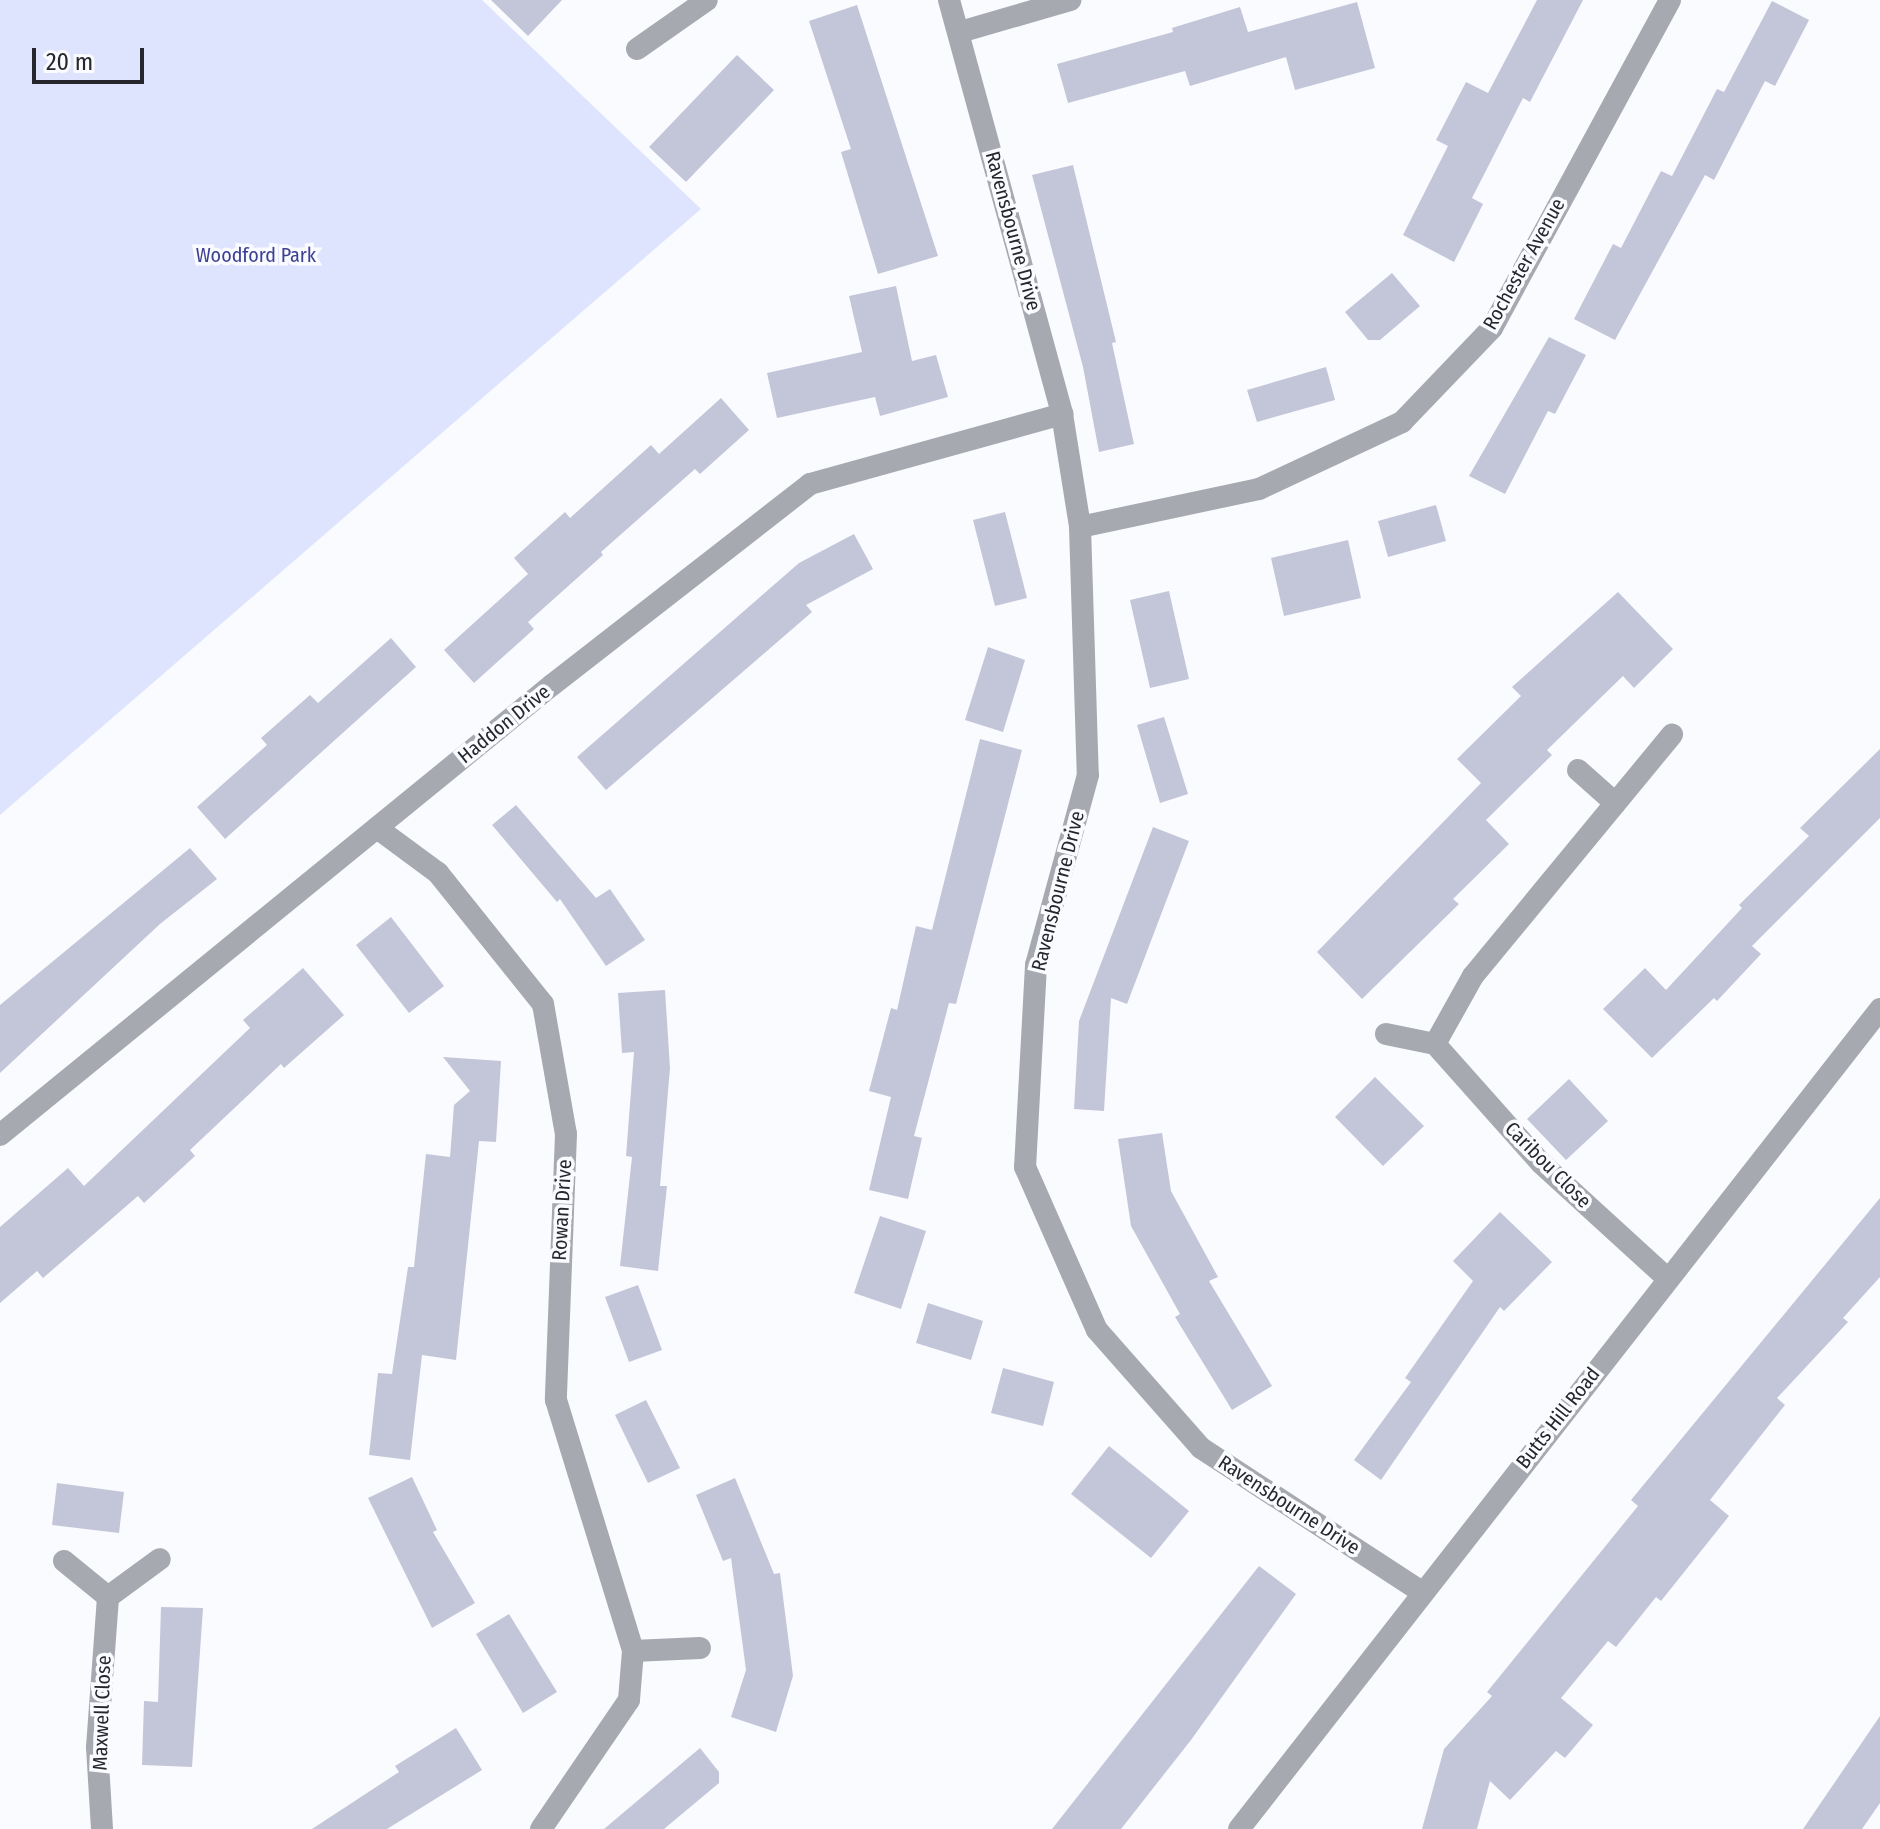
<!DOCTYPE html>
<html>
<head>
<meta charset="utf-8">
<style>
  body { margin:0 }
  #map { position:relative; width:1880px; height:1829px; overflow:hidden; background:#fafbff; font-family:"Fira Sans Condensed",sans-serif }
  div>[style] { position:absolute }
  .green>* { inset:0; background:#dfe4fe }
  .building>* { inset:0; background:#c3c6d9 }
  .minor>* { height:22px; margin:-11px; padding:0 11px; transform-origin:11px; border-radius:11px; background:#a7a9b1 }
  .tertiary>* { height:22px; margin:-11px; padding:0 11px; transform-origin:11px; border-radius:11px; background:#a7a9b1 }
  span { translate:-50% -50%; white-space:nowrap; text-align:center; line-height:1.15; -webkit-text-stroke:7px #fafbff; paint-order:stroke }
  .street-label { font-size:20px; color:#26272e }
  .park-label { font-size:20px; color:#3e4191 }
  .scale { position:absolute; left:32px; top:48px; width:112px; height:36px; box-sizing:border-box; border:4px solid #26272e; border-top:0; padding-left:10px; font-size:24px; line-height:28px; white-space:nowrap; color:#26272e; -webkit-text-stroke:6px #fafbff; paint-order:stroke }
</style>
</head>
<body>
<div id="map">
  <div class="green">
    <i style="clip-path:polygon(0 0,482px 0,701px 209px,0 815px)"></i>
  </div>
  <div class="building">
    <i style="clip-path:polygon(491px 0,562px 0,528px 36px)"></i>
    <i style="clip-path:polygon(1537px 0,1583px 0,1530px 102px,1523px 98px,1472px 198px,1483px 204px,1454px 262px,1403px 235px,1448px 146px,1436px 140px,1466px 82px,1488px 93px)"></i>
    <i style="clip-path:polygon(1772px 1px,1809px 20px,1775px 86px,1765px 81px,1714px 180px,1705px 175px,1615px 340px,1574px 319px,1613px 244px,1621px 248px,1661px 171px,1672px 176px,1717px 89px,1724px 92px)"></i>
    <i style="clip-path:polygon(1357px 2px,1375px 68px,1295px 90px,1286px 57px,1190px 86px,1185px 71px,1068px 103px,1057px 64px,1173px 32px,1172px 28px,1240px 7px,1248px 32px)"></i>
    <i style="clip-path:polygon(857px 5px,938px 256px,878px 274px,841px 152px,851px 149px,809px 21px)"></i>
    <i style="clip-path:polygon(737px 55px,774px 90px,686px 182px,649px 147px)"></i>
    <i style="clip-path:polygon(1073px 165px,1116px 342px,1112px 343px,1134px 444px,1099px 452px,1083px 367px,1032px 175px)"></i>
    <i style="clip-path:polygon(1392px 273px,1420px 306px,1380px 340px,1368px 340px,1345px 312px)"></i>
    <i style="clip-path:polygon(896px 286px,912px 361px,936px 355px,948px 397px,880px 416px,875px 397px,777px 418px,767px 373px,862px 352px,849px 296px)"></i>
    <i style="clip-path:polygon(1549px 337px,1586px 355px,1555px 414px,1548px 411px,1505px 494px,1469px 476px)"></i>
    <i style="clip-path:polygon(1326px 367px,1335px 400px,1257px 422px,1247px 390px)"></i>
    <i style="clip-path:polygon(721px 398px,749px 430px,700px 474px,695px 469px,601px 552px,603px 555px,528px 622px,534px 629px,474px 683px,444px 650px,528px 574px,514px 558px,565px 512px,570px 518px,651px 445px,659px 454px)"></i>
    <i style="clip-path:polygon(1436px 505px,1446px 541px,1388px 557px,1378px 521px)"></i>
    <i style="clip-path:polygon(1005px 512px,1027px 598px,995px 606px,973px 520px)"></i>
    <i style="clip-path:polygon(854px 534px,873px 569px,806px 605px,812px 612px,606px 790px,577px 757px,799px 563px)"></i>
    <i style="clip-path:polygon(1348px 540px,1361px 598px,1284px 616px,1271px 558px)"></i>
    <i style="clip-path:polygon(1169px 591px,1189px 679px,1150px 688px,1130px 600px)"></i>
    <i style="clip-path:polygon(1618px 592px,1673px 649px,1634px 688px,1623px 676px,1547px 750px,1552px 755px,1486px 820px,1509px 844px,1453px 899px,1459px 904px,1362px 999px,1317px 952px,1481px 783px,1457px 759px,1521px 696px,1512px 687px)"></i>
    <i style="clip-path:polygon(391px 638px,416px 667px,225px 839px,197px 807px,267px 745px,261px 738px,310px 695px,318px 703px)"></i>
    <i style="clip-path:polygon(988px 647px,1025px 660px,1003px 732px,965px 720px)"></i>
    <i style="clip-path:polygon(1164px 717px,1188px 794px,1160px 803px,1137px 725px)"></i>
    <i style="clip-path:polygon(980px 739px,1022px 750px,956px 1004px,949px 1003px,914px 1136px,922px 1138px,908px 1199px,869px 1190px,891px 1097px,869px 1091px,891px 1008px,897px 1010px,916px 926px,932px 930px)"></i>
    <i style="clip-path:polygon(1880px 749px,1880px 818px,1752px 946px,1761px 954px,1717px 1001px,1714px 998px,1652px 1058px,1603px 1009px,1645px 968px,1666px 990px,1742px 908px,1739px 905px,1809px 836px,1800px 828px)"></i>
    <i style="clip-path:polygon(516px 805px,596px 898px,610px 889px,645px 940px,606px 966px,560px 899px,557px 902px,492px 825px)"></i>
    <i style="clip-path:polygon(1153px 827px,1189px 841px,1127px 1004px,1111px 998px,1104px 1111px,1074px 1109px,1079px 1021px)"></i>
    <i style="clip-path:polygon(190px 848px,217px 879px,160px 924px,0 1073px,0 1005px)"></i>
    <i style="clip-path:polygon(391px 917px,444px 986px,409px 1013px,356px 945px)"></i>
    <i style="clip-path:polygon(303px 968px,344px 1015px,284px 1068px,281px 1064px,190px 1150px,195px 1156px,144px 1203px,138px 1196px,43px 1278px,37px 1271px,0 1303px,0 1227px,68px 1168px,84px 1186px,250px 1028px,243px 1020px)"></i>
    <i style="clip-path:polygon(665px 990px,670px 1068px,660px 1186px,667px 1186px,658px 1271px,620px 1266px,632px 1157px,626px 1156px,634px 1052px,622px 1053px,618px 993px)"></i>
    <i style="clip-path:polygon(443px 1057px,501px 1061px,496px 1142px,479px 1141px,456px 1360px,422px 1355px,410px 1460px,369px 1455px,378px 1373px,392px 1374px,408px 1267px,414px 1267px,426px 1154px,450px 1157px,454px 1105px,470px 1091px)"></i>
    <i style="clip-path:polygon(1375px 1077px,1424px 1126px,1383px 1166px,1335px 1117px)"></i>
    <i style="clip-path:polygon(1569px 1079px,1608px 1121px,1566px 1160px,1527px 1119px)"></i>
    <i style="clip-path:polygon(1162px 1133px,1171px 1191px,1218px 1277px,1209px 1281px,1272px 1386px,1232px 1410px,1175px 1317px,1180px 1314px,1131px 1226px,1118px 1139px)"></i>
    <i style="clip-path:polygon(1880px 1198px,1880px 1277px,1843px 1318px,1848px 1322px,1777px 1398px,1785px 1405px,1710px 1500px,1729px 1516px,1661px 1601px,1656px 1597px,1616px 1647px,1608px 1641px,1561px 1698px,1593px 1725px,1565px 1758px,1556px 1751px,1510px 1800px,1490px 1781px,1477px 1829px,1422px 1829px,1444px 1749px,1492px 1696px,1487px 1692px,1638px 1506px,1631px 1500px)"></i>
    <i style="clip-path:polygon(1500px 1212px,1552px 1262px,1504px 1311px,1500px 1307px,1381px 1480px,1354px 1460px,1411px 1382px,1405px 1378px,1473px 1281px,1453px 1261px)"></i>
    <i style="clip-path:polygon(880px 1216px,926px 1231px,901px 1309px,854px 1293px)"></i>
    <i style="clip-path:polygon(638px 1285px,662px 1350px,629px 1362px,605px 1297px)"></i>
    <i style="clip-path:polygon(928px 1303px,983px 1321px,971px 1360px,916px 1343px)"></i>
    <i style="clip-path:polygon(1003px 1368px,1054px 1382px,1043px 1426px,991px 1413px)"></i>
    <i style="clip-path:polygon(646px 1400px,680px 1468px,648px 1483px,615px 1415px)"></i>
    <i style="clip-path:polygon(1109px 1446px,1189px 1511px,1151px 1558px,1071px 1494px)"></i>
    <i style="clip-path:polygon(412px 1477px,437px 1530px,433px 1532px,475px 1603px,432px 1628px,368px 1498px)"></i>
    <i style="clip-path:polygon(735px 1478px,774px 1574px,780px 1573px,793px 1676px,776px 1732px,731px 1717px,746px 1670px,731px 1558px,723px 1561px,696px 1495px)"></i>
    <i style="clip-path:polygon(57px 1483px,124px 1492px,119px 1533px,52px 1525px)"></i>
    <i style="clip-path:polygon(1259px 1566px,1296px 1594px,1191px 1740px,1121px 1829px,1052px 1829px)"></i>
    <i style="clip-path:polygon(161px 1607px,203px 1608px,192px 1767px,142px 1765px,144px 1701px,158px 1702px)"></i>
    <i style="clip-path:polygon(509px 1614px,557px 1692px,523px 1713px,476px 1634px)"></i>
    <i style="clip-path:polygon(1880px 1716px,1880px 1803px,1862px 1829px,1803px 1829px)"></i>
    <i style="clip-path:polygon(456px 1728px,482px 1770px,387px 1829px,312px 1829px,399px 1772px,395px 1766px)"></i>
    <i style="clip-path:polygon(700px 1748px,719px 1772px,719px 1783px,664px 1829px,604px 1829px)"></i>
  </div>
  <div class="minor">
    <i style="left:949px;top:0;width:429px;rotate:74.7deg"></i>
    <i style="left:1062px;top:414px;width:114px;rotate:80.9deg"></i>
    <i style="left:1080px;top:527px;width:248px;rotate:88.2deg"></i>
    <i style="left:1088px;top:775px;width:197px;rotate:105.3deg"></i>
    <i style="left:1036px;top:965px;width:202px;rotate:93.1deg"></i>
    <i style="left:1025px;top:1167px;width:178px;rotate:66.2deg"></i>
    <i style="left:1097px;top:1330px;width:157px;rotate:48.6deg"></i>
    <i style="left:1201px;top:1448px;width:264px;rotate:33.1deg"></i>
    <i style="left:960px;top:32px;width:115px;rotate:-16.2deg"></i>
    <i style="left:637px;top:49px;width:85px;rotate:-35deg"></i>
    <i style="left:1080px;top:527px;width:183px;rotate:-12deg"></i>
    <i style="left:1259px;top:489px;width:158px;rotate:-25.1deg"></i>
    <i style="left:1402px;top:422px;width:130px;rotate:-46.2deg"></i>
    <i style="left:1492px;top:328px;width:373px;rotate:-61.5deg"></i>
    <i style="left:1578px;top:770px;width:50px;rotate:41.7deg"></i>
    <i style="left:377px;top:828px;width:76px;rotate:36.4deg"></i>
    <i style="left:438px;top:873px;width:168px;rotate:51.3deg"></i>
    <i style="left:543px;top:1004px;width:132px;rotate:80deg"></i>
    <i style="left:566px;top:1134px;width:266px;rotate:92.2deg"></i>
    <i style="left:556px;top:1400px;width:263px;rotate:72.9deg"></i>
    <i style="left:633px;top:1651px;width:49px;rotate:94.7deg"></i>
    <i style="left:629px;top:1700px;width:156px;rotate:124.3deg"></i>
    <i style="left:1386px;top:1034px;width:50px;rotate:11.5deg"></i>
    <i style="left:0;top:1135px;width:712px;rotate:-39.19deg"></i>
    <i style="left:552px;top:685px;width:327px;rotate:-37.9deg"></i>
    <i style="left:810px;top:484px;width:262px;rotate:-15.5deg"></i>
    <i style="left:1668px;top:1279px;width:172px;rotate:-137.6deg"></i>
    <i style="left:1541px;top:1163px;width:159px;rotate:-131.7deg"></i>
    <i style="left:1435px;top:1044px;width:78px;rotate:-60.8deg"></i>
    <i style="left:1473px;top:976px;width:313px;rotate:-50.5deg"></i>
    <i style="left:64px;top:1561px;width:57px;rotate:39.3deg"></i>
    <i style="left:633px;top:1651px;width:67px;rotate:-2.6deg"></i>
    <i style="left:102px;top:1829px;width:82px;rotate:-93.5deg"></i>
    <i style="left:97px;top:1747px;width:150px;rotate:-85.8deg"></i>
    <i style="left:108px;top:1597px;width:64px;rotate:-36.2deg"></i>
  </div>
  <div class="tertiary">
    <i style="left:1239px;top:1829px;width:1041px;rotate:-51.98deg"></i>
  </div>
  <div class="street-label">
    <span style="left:1013px;top:231px;rotate:75deg">Ravensbourne Drive</span>
    <span style="left:1524px;top:264px;rotate:-61deg">Rochester Avenue</span>
    <span style="left:504px;top:724px;rotate:-39deg">Haddon Drive</span>
    <span style="left:1058px;top:891px;rotate:-76deg">Ravensbourne Drive</span>
    <span style="left:1548px;top:1165px;rotate:45deg">Caribou Close</span>
    <span style="left:562px;top:1210px;rotate:-87deg">Rowan Drive</span>
    <span style="left:1558px;top:1418px;rotate:-52deg">Butts Hill Road</span>
    <span style="left:1289px;top:1505px;rotate:33deg">Ravensbourne Drive</span>
    <span style="left:102px;top:1713px;rotate:-88deg">Maxwell Close</span>
  </div>
  <div class="park-label">
    <span style="left:256px;top:255px">Woodford Park</span>
  </div>
  <div class="scale">20 m</div>
</div>
</body>
</html>
